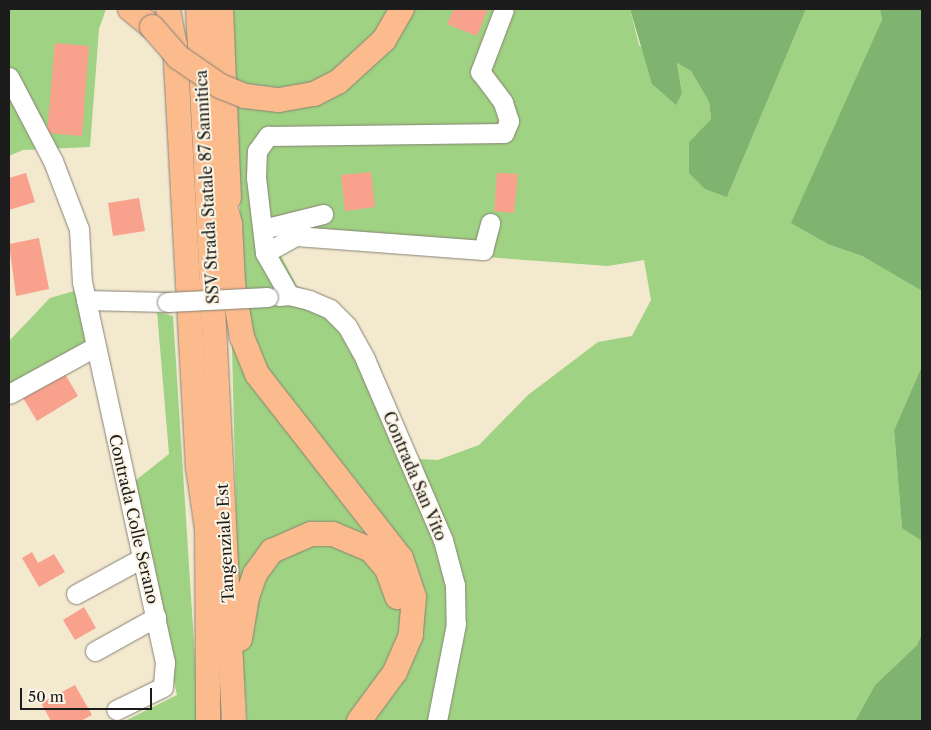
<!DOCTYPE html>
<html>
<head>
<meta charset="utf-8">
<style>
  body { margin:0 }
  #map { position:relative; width:931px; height:730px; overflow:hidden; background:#f3e9cf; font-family:"Libre Caslon Text",serif }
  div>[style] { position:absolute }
  .green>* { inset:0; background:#9fd282 }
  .forest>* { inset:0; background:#7fb470 }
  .building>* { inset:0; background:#f8a28d }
  .roads { filter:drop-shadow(0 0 1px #888276) drop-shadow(0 0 1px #888276) }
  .minor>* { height:19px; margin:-9.5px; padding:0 9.5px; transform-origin:9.5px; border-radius:9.5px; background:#fff }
  .major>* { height:24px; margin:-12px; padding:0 12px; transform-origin:12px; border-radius:12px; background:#fbbb8d }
  .bridges { filter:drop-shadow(0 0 1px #888276) drop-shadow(0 0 1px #888276) }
  .minor-bridge>* { height:19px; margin:-9.5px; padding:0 9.5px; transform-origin:9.5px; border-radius:9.5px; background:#fff }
  .major-bridge>* { height:24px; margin:-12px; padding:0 12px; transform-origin:12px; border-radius:12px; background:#fbbb8d }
  span { translate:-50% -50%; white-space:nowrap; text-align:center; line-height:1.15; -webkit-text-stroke:4px #fcf5e5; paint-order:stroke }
  .street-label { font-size:16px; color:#1c1c1c }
  .frame { position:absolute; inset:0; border:10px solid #1c1c1c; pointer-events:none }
  .scale { position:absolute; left:20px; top:688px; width:132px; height:22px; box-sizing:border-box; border:2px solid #1c1c1c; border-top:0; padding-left:6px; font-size:15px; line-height:18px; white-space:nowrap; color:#1c1c1c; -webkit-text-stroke:4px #fcf5e5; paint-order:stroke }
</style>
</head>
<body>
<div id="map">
  <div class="green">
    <i style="clip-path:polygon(9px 9px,106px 9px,99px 29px,90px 147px,23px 150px,9px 156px)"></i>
    <i style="clip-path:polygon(evenodd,233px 9px,630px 9px,639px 45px,682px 93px,677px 63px,691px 71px,709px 102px,711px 119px,689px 142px,727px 197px,806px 9px,880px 9px,882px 20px,830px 245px,862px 256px,922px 291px,922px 366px,894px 430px,902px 527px,922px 541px,922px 633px,917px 645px,875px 685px,855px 721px,247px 721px,238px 593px,232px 346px,242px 265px,233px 9px,295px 243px,608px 266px,644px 260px,651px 300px,632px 336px,598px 342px,528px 395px,479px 445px,438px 460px,417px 459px,378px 363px,356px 328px,319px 295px,297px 286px,281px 256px,281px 250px,295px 243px)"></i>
    <i style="clip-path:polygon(74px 291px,84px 310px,85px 344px,9px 385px,9px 341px,50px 298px)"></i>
    <i style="clip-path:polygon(157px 312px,173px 316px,199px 721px,125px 721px,177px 695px,131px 484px,169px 454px)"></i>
  </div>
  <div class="forest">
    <i style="clip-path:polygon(630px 9px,806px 9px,727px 197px,705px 189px,689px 173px,689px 142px,711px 119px,709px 102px,691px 71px,677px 63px,682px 93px,676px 105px,652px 84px)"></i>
    <i style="clip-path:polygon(880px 9px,922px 9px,922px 291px,862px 256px,830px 245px,791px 223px,882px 20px)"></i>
    <i style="clip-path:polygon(922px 366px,922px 541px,902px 528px,894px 430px)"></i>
    <i style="clip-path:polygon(922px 633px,922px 721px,855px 721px,875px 685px,917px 645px)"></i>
  </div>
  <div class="building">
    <i style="clip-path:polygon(454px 9px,488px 9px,477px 36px,447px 24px)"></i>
    <i style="clip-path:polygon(55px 43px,89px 46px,82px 136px,47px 133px)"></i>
    <i style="clip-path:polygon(371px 172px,375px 207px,345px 211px,341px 175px)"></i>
    <i style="clip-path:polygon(26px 173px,35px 202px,9px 210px,9px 178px)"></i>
    <i style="clip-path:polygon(497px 173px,518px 174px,514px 213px,494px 211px)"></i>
    <i style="clip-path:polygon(139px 198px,145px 231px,113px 236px,108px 203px)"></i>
    <i style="clip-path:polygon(39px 238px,49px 289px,16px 296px,9px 244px)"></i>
    <i style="clip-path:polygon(65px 374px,78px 396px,37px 421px,23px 398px)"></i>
    <i style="clip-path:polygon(32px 552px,38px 563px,54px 554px,65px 572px,39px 587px,22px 558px)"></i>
    <i style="clip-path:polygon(84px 607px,96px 628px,75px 640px,63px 620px)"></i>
    <i style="clip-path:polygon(75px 685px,92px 715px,81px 721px,51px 721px,41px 703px)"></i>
  </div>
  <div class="roads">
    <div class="minor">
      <i style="left:9px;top:77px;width:95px;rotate:62.4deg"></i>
      <i style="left:53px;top:161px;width:73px;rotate:69.1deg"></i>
      <i style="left:79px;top:229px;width:53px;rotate:86.8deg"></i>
      <i style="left:82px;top:282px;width:18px;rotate:77deg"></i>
      <i style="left:86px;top:300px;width:81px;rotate:1.4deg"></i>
      <i style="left:263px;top:229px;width:62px;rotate:-14deg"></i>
      <i style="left:265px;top:253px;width:35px;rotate:-29deg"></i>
      <i style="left:296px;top:236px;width:188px;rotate:4.3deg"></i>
      <i style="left:483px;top:250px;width:28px;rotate:-75deg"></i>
      <i style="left:289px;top:295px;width:48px;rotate:-119.7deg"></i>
      <i style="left:265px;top:253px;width:76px;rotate:-96.8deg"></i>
      <i style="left:256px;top:178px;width:27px;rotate:-88deg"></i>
      <i style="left:257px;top:151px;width:19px;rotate:-54deg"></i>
      <i style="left:268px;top:136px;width:236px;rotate:-0.7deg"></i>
      <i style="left:504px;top:133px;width:13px;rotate:-67deg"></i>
      <i style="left:509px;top:121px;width:20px;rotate:-108deg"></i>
      <i style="left:503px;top:102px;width:38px;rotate:-127deg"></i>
      <i style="left:480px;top:72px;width:67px;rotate:-69.1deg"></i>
      <i style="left:279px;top:296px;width:10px;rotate:-6deg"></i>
      <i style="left:289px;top:295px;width:21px;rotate:14deg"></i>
      <i style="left:309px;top:300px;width:23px;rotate:23deg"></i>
      <i style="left:330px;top:309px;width:24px;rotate:45deg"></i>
      <i style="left:347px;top:326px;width:38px;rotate:61deg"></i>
      <i style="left:365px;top:359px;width:197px;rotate:66.7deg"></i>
      <i style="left:443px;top:540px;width:47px;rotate:75.1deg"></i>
      <i style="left:455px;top:585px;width:39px;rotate:89deg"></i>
      <i style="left:456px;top:624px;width:99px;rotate:101.1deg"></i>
      <i style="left:86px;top:300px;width:371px;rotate:77.7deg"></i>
      <i style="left:165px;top:662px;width:25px;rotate:95deg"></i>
      <i style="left:163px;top:687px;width:52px;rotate:153.9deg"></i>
      <i style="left:9px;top:394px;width:98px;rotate:-28.7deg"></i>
      <i style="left:76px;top:594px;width:75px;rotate:-28.6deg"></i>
      <i style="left:95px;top:651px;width:70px;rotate:-29.1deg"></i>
    </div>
    <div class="major">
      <i style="left:130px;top:9px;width:28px;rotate:39deg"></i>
      <i style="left:168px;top:9px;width:50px;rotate:79.6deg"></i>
      <i style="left:198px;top:9px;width:713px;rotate:87.11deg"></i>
      <i style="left:221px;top:9px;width:189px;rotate:87.6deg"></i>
      <i style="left:175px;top:44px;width:424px;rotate:86.9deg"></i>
      <i style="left:198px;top:467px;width:63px;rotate:81.7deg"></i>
      <i style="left:218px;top:180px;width:46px;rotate:74.7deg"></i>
      <i style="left:230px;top:224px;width:60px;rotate:87.1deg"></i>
      <i style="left:233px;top:284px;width:54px;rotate:80.4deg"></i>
      <i style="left:242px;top:337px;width:40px;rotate:68deg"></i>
      <i style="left:257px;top:374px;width:234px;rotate:52deg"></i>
      <i style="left:401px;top:558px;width:41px;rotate:71.6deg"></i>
      <i style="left:414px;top:597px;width:38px;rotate:95deg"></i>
      <i style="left:411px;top:635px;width:40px;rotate:113.4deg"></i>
      <i style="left:395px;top:672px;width:61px;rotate:126.3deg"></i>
      <i style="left:207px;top:514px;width:207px;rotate:89.7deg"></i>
      <i style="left:240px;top:639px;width:43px;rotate:-80.5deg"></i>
      <i style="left:247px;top:597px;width:24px;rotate:-71deg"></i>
      <i style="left:255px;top:574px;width:29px;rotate:-54deg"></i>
      <i style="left:272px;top:551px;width:43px;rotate:-23.6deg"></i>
      <i style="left:311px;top:534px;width:22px"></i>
      <i style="left:333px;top:534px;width:41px;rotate:22.8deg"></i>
      <i style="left:371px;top:550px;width:25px;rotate:50deg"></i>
      <i style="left:387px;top:569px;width:30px;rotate:70deg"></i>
    </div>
  </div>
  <div class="bridges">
    <div class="minor-bridge">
      <i style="left:167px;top:302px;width:101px;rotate:-2.8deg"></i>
    </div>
    <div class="major-bridge">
      <i style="left:152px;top:27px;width:40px;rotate:49deg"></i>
      <i style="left:178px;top:57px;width:51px;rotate:34.6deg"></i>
      <i style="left:220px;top:86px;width:27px;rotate:22deg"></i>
      <i style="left:245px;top:96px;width:34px;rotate:7deg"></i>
      <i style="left:279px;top:100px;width:36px;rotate:-10deg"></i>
      <i style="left:314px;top:94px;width:27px;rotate:-27deg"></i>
      <i style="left:338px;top:82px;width:62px;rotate:-42.4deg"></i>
      <i style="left:384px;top:40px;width:36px;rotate:-60deg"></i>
    </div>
  </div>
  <div class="street-label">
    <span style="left:207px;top:187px;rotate:-93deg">SSV Strada Statale 87 Sannitica</span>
    <span style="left:415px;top:476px;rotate:67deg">Contrada San Vito</span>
    <span style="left:134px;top:519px;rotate:77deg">Contrada Colle Serano</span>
    <span style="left:225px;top:543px;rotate:-93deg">Tangenziale Est</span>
  </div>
  <div class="frame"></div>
  <div class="scale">50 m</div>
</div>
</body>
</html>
